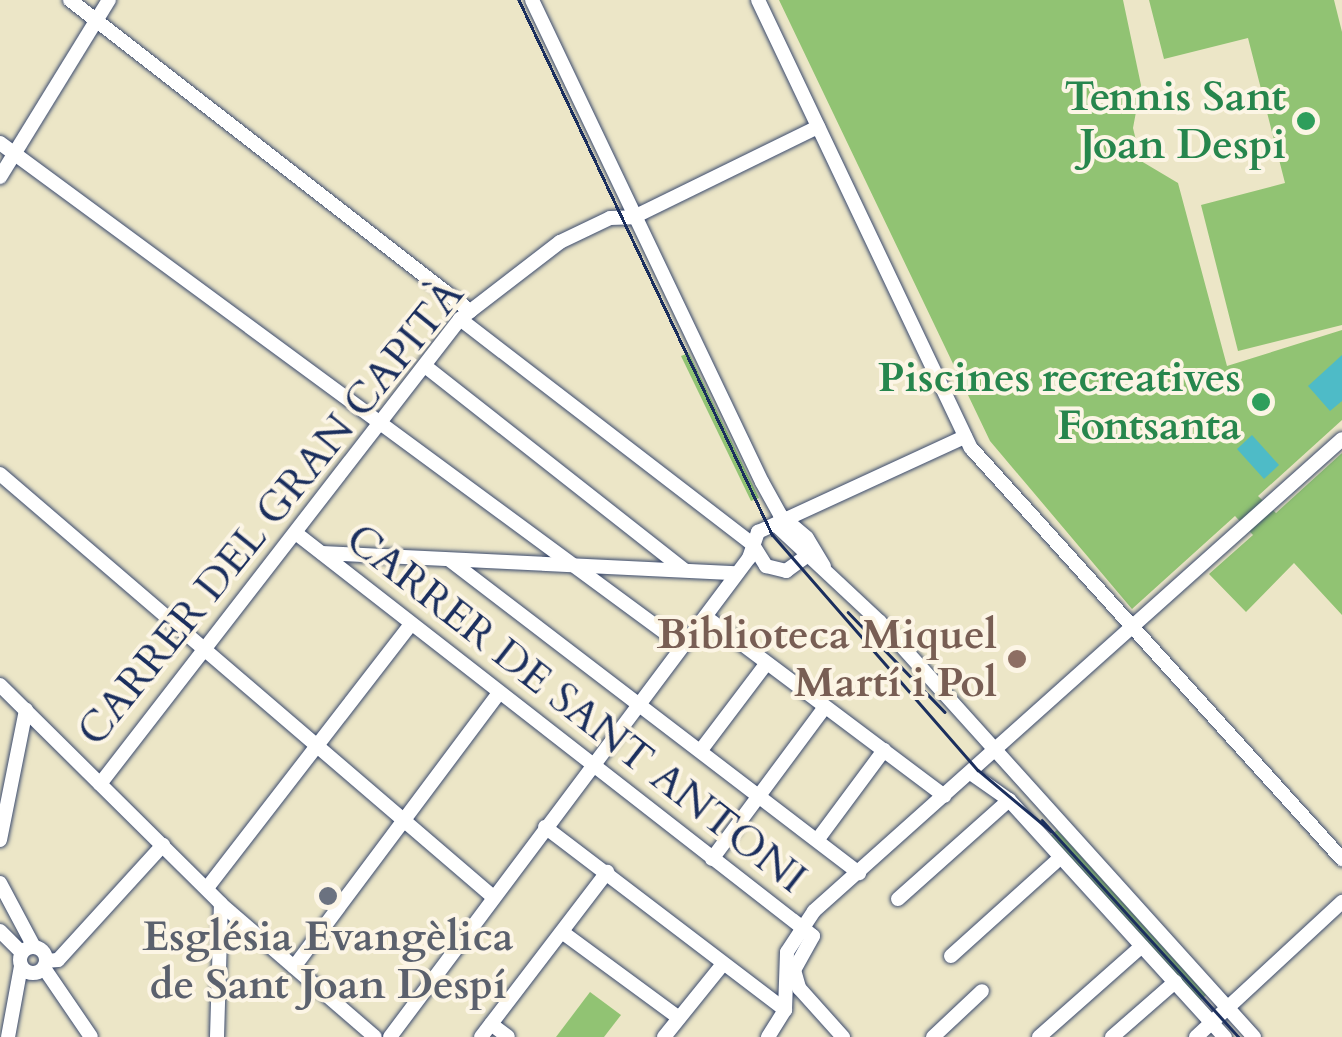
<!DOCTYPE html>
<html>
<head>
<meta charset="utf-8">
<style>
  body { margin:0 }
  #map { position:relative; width:1342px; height:1037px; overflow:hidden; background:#ece6c7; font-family:Cardo,serif }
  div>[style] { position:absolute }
  .green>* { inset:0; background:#91c373 }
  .water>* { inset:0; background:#4ebbc7 }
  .roads { filter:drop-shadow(0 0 2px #3a4a6e) drop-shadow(0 0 2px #3a4a6e) }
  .minor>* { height:14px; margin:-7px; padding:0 7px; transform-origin:7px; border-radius:7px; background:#fff }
  .minor>.ring { margin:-7px; padding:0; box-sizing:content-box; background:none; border:14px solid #fff; border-radius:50% }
  .tram>* { height:2.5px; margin:-1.25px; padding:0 1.25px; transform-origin:1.25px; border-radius:1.25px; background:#1b2f5e }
  .dots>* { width:28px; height:28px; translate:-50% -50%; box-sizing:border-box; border:5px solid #fcf5e5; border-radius:50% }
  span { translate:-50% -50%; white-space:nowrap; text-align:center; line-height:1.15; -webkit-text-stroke:8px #fcf5e5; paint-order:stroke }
  .leisure-label { font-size:42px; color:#27864d; font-weight:700 }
  .right { translate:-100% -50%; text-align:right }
  .street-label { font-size:42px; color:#1b2f5e }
  .education-label { font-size:42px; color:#785e54; font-weight:700 }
  .worship-label { font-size:42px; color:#5b616d; font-weight:700 }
</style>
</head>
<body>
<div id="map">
  <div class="green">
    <i style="clip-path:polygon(779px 0,1123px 0,1141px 85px,1133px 128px,1141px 161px,1178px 183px,1227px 366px,1342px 330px,1342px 420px,1258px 496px,1276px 513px,1342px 453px,1342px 615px,1294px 563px,1246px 612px,1209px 574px,1253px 535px,1235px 516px,1132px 609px,990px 441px)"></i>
    <i style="clip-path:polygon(1149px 0,1334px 0,1342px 32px,1342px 325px,1238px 351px,1201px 205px,1285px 183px,1248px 38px,1164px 59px)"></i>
    <i style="clip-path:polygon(689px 353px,759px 498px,751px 501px,681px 356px)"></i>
    <i style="clip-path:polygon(1057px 830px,1206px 995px,1199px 1002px,1050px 836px)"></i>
    <i style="clip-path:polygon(590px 992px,621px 1015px,604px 1037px,556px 1037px)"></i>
  </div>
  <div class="water">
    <i style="clip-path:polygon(1342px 355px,1342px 401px,1330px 411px,1308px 386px)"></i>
    <i style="clip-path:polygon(1252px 435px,1279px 465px,1264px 479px,1237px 449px)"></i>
  </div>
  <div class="roads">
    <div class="minor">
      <i style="left:70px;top:0;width:507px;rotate:37.87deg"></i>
      <i style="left:532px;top:0;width:534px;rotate:64.49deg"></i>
      <i style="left:762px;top:482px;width:38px;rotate:61deg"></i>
      <i style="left:780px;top:515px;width:35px;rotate:40deg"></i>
      <i style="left:807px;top:538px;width:33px;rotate:59deg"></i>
      <i style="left:758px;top:0;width:496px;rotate:64.6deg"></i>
      <i style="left:971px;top:448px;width:554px;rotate:47.93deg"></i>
      <i style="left:0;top:143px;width:848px;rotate:36.37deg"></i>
      <i style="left:0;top:177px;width:208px;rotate:-58.4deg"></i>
      <i style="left:460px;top:319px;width:370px;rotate:37.6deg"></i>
      <i style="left:753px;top:545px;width:25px;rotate:58deg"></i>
      <i style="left:766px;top:566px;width:21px;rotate:14deg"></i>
      <i style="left:786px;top:571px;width:24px;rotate:-36deg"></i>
      <i style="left:425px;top:366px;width:330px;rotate:38.2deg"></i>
      <i style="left:0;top:474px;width:648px;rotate:40.62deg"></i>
      <i style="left:777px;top:526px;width:139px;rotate:43deg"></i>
      <i style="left:879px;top:621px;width:560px;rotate:47.97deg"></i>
      <i style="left:297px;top:534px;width:654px;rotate:37.92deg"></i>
      <i style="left:813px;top:936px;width:39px;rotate:119deg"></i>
      <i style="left:794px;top:970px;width:19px;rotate:74deg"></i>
      <i style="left:799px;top:988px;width:66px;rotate:48.1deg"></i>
      <i style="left:322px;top:553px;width:414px;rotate:2.8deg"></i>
      <i style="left:451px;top:561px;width:514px;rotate:37.41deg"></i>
      <i style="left:706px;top:617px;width:298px;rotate:36.9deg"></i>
      <i style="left:0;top:685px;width:311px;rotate:44.7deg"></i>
      <i style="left:221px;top:904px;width:203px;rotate:40.8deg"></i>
      <i style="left:701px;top:750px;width:108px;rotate:-52.9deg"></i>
      <i style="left:972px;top:774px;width:45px;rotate:35.1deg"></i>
      <i style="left:1009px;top:800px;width:321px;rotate:47.7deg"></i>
      <i style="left:100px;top:784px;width:588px;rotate:-52.25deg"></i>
      <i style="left:460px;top:319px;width:126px;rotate:-37.6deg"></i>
      <i style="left:560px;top:242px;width:55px;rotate:-25.6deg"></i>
      <i style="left:610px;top:218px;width:24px;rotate:-2deg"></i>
      <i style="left:634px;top:217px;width:205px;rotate:-26.1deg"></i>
      <i style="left:545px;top:827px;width:302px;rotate:37.3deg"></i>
      <i style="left:818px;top:839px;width:111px;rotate:-53.4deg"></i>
      <i style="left:0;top:840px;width:133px;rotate:-78.7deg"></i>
      <i style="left:712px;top:859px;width:188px;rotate:-53.4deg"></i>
      <i style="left:0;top:883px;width:72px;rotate:62deg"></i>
      <i style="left:207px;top:888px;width:334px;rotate:-52.3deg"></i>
      <i style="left:898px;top:899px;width:149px;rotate:-41.7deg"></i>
      <i style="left:0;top:931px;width:31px;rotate:45deg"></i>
      <i style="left:562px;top:932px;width:145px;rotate:36.3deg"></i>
      <i class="ring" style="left:20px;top:947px;width:12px;height:12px"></i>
      <i style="left:951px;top:956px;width:147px;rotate:-42deg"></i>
      <i style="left:46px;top:961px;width:12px;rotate:-5deg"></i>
      <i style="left:58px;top:960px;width:156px;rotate:-47.6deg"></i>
      <i style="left:294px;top:967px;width:339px;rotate:-53.2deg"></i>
      <i style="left:44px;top:968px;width:83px;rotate:55.7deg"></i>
      <i style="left:785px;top:1010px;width:58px;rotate:-88deg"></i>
      <i style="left:787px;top:952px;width:49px;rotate:-56.6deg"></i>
      <i style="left:814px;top:911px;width:708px;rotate:-41.79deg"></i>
      <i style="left:491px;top:1024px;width:21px;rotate:37deg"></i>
      <i style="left:8px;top:1037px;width:72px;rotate:-79.6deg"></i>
      <i style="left:217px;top:1037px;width:133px;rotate:-88.3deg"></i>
      <i style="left:390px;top:1037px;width:599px;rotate:-53.15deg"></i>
      <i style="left:749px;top:558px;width:28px;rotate:-71deg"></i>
      <i style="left:758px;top:532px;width:228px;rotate:-24.7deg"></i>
      <i style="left:481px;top:1037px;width:208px;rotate:-52.6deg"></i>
      <i style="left:664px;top:1037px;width:94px;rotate:-51.1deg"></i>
      <i style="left:768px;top:1037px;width:32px;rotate:-58deg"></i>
      <i style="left:933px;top:1037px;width:67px;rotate:-43.2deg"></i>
      <i style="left:1039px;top:1037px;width:137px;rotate:-41.5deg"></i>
      <i style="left:1112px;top:1037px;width:84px;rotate:-41.1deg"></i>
      <i style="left:1196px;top:1037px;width:199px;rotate:-42.8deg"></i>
    </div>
  </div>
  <div class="tram">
    <i style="left:519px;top:0;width:591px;rotate:64.65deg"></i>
    <i style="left:772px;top:534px;width:313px;rotate:48.9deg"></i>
    <i style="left:978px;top:770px;width:95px;rotate:39.9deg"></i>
    <i style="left:848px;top:612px;width:139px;rotate:45.9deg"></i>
    <i style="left:1042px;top:820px;width:293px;rotate:47.8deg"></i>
  </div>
  <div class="dots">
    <i style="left:1306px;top:121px;background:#2e9e5b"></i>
    <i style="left:1261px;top:402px;background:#2e9e5b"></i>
    <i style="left:1017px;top:659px;background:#8d6e63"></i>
    <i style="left:328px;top:896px;background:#6b7280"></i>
  </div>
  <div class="leisure-label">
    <span class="right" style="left:1286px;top:121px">Tennis Sant<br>Joan Despi</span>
    <span class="right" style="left:1241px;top:402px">Piscines recreatives<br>Fontsanta</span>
  </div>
  <div class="street-label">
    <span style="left:271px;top:513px;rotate:-51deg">CARRER DEL GRAN CAPITÀ</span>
    <span style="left:576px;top:709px;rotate:38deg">CARRER DE SANT ANTONI</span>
  </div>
  <div class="education-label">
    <span class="right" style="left:997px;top:659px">Biblioteca Miquel<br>Martí i Pol</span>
  </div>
  <div class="worship-label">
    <span style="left:328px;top:961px">Església Evangèlica<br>de Sant Joan Despí</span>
  </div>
</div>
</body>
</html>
